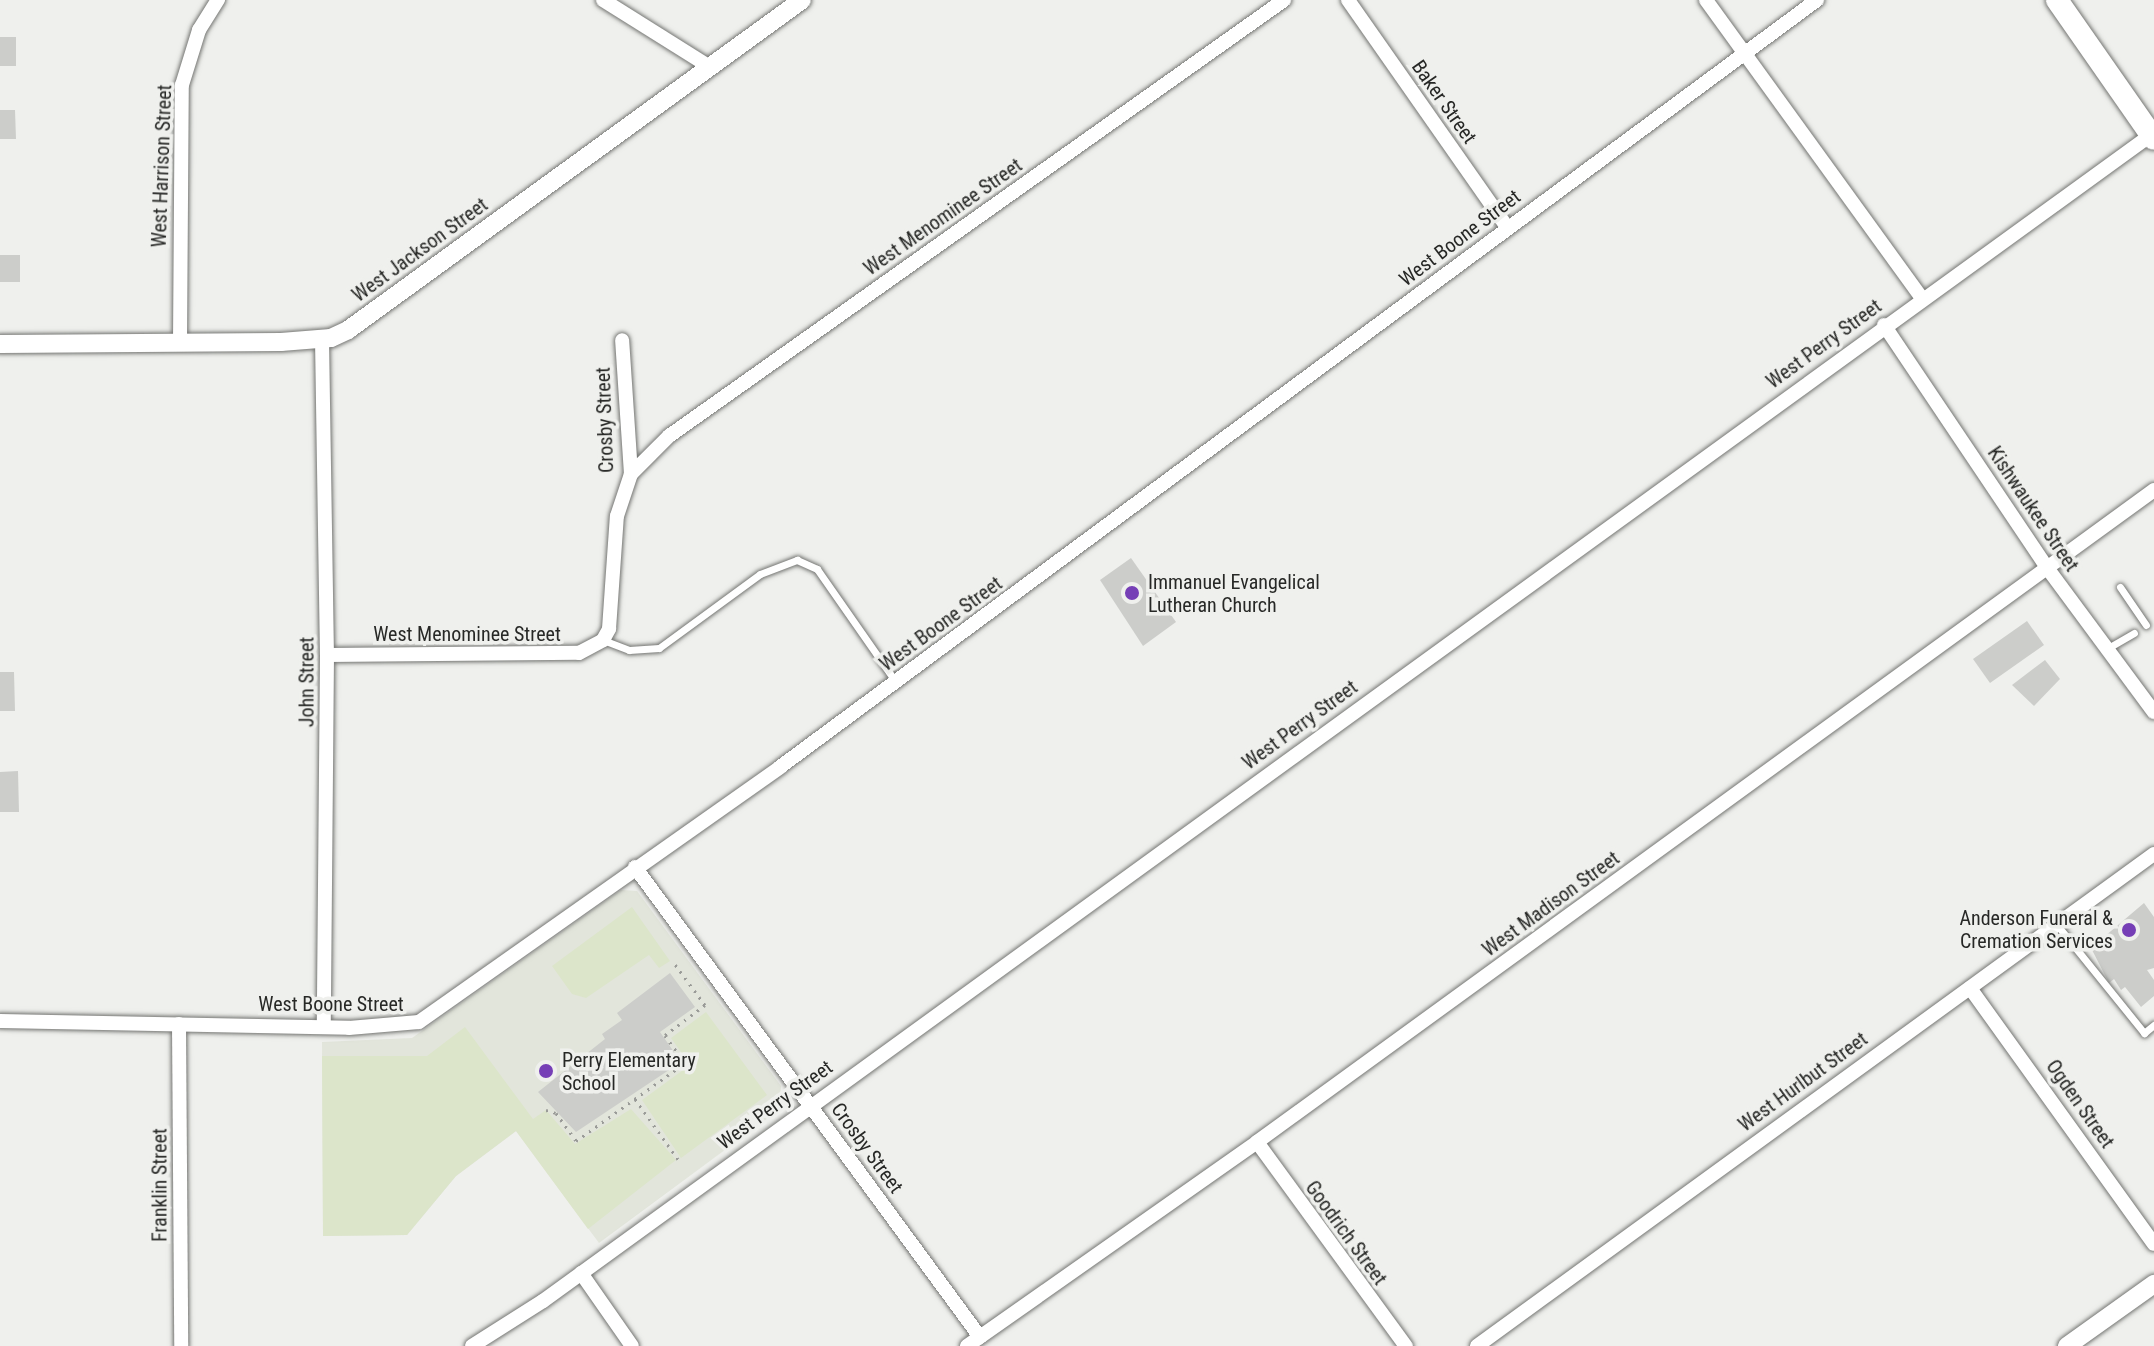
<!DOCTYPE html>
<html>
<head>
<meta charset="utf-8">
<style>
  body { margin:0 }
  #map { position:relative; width:2154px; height:1346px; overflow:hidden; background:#eff0ed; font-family:"Roboto Condensed",sans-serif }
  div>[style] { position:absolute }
  .built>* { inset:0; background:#e2e5db }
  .green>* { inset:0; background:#dce5ca }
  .building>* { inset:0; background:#cccdca }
  .path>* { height:3px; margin-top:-1.5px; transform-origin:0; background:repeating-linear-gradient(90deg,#9a9b98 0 2px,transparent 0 8px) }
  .roads { filter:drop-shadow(0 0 2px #747572) drop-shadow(0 0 2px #747572) }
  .service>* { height:7px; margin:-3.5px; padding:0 3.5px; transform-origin:3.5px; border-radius:3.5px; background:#fff }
  .minor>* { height:14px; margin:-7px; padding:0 7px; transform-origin:7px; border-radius:7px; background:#fff }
  .tertiary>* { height:18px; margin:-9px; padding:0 9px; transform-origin:9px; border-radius:9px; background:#fff }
  .secondary>* { height:22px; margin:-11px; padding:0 11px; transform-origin:11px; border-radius:11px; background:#fff }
  .dots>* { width:22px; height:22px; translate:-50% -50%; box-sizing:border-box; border:4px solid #eff0ed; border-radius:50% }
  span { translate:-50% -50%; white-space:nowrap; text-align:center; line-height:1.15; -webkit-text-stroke:7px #eff0ed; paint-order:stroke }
  .street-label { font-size:20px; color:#272826 }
  .poi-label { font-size:20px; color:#272826 }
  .left { translate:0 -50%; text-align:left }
  .right { translate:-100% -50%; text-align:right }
</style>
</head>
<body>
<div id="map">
  <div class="built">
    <i style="clip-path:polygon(621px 890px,637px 891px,781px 1086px,779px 1110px,599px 1243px,516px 1131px,456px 1176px,407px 1235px,323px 1236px,322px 1042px,412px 1038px)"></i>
  </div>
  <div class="green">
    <i style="clip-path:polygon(632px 907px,670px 961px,659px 968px,649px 955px,586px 998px,572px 994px,552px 966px)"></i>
    <i style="clip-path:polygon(706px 1012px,767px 1095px,681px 1158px,642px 1100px,690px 1065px,671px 1038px)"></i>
    <i style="clip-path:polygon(465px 1027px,533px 1119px,546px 1110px,575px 1144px,631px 1109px,676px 1160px,588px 1229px,516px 1131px,456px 1176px,407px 1235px,323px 1236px,322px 1056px,427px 1056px)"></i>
  </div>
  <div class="building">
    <i style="clip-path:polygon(0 37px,16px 37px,16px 66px,0 66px)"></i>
    <i style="clip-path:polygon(0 110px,15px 110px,16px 139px,0 139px)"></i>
    <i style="clip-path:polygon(0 255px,20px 255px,20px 282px,0 282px)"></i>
    <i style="clip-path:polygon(1131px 558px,1176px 622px,1143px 646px,1100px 580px)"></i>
    <i style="clip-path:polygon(2027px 621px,2044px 645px,1990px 683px,1973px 659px)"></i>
    <i style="clip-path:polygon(2045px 660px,2060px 679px,2034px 706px,2012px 685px)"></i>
    <i style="clip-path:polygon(0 672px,14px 672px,15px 711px,0 711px)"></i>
    <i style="clip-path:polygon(18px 771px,19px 812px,0 812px,0 772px)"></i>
    <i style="clip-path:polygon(2144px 903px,2154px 917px,2154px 968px,2147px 970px,2154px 980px,2154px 996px,2141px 1007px,2125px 987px,2121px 990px,2114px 979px,2109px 983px,2091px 948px)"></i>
    <i style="clip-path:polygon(670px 973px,695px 1007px,660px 1032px,681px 1062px,576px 1132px,538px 1092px,605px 1039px,602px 1034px,622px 1020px,617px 1013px)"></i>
  </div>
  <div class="path">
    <i style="left:635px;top:1099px;width:77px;rotate:54.5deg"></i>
    <i style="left:546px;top:1110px;width:10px;rotate:17deg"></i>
    <i style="left:556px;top:1113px;width:34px;rotate:54deg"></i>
    <i style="left:576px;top:1141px;width:134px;rotate:-35.6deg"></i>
    <i style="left:685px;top:1063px;width:34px;rotate:-126deg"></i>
    <i style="left:665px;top:1035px;width:50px;rotate:-36.9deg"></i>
    <i style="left:705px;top:1005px;width:52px;rotate:-126.4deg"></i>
  </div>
  <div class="roads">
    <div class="service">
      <i style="left:2120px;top:587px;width:46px;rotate:55.6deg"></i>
      <i style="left:603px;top:640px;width:28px;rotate:21deg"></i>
      <i style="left:629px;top:650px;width:30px;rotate:-4deg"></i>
      <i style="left:659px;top:648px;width:125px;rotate:-36.2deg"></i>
      <i style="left:760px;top:574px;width:40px;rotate:-21deg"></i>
      <i style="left:797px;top:560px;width:22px;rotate:24deg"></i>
      <i style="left:817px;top:569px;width:136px;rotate:55.1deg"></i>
      <i style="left:2108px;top:648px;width:30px;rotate:-30deg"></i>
      <i style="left:2057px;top:925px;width:139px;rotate:51.1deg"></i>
      <i style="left:2144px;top:1033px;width:13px;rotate:-39deg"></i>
    </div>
    <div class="minor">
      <i style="left:603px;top:0;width:126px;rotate:32.1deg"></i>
      <i style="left:1348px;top:0;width:277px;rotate:55deg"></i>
      <i style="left:1706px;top:0;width:368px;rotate:54.1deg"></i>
      <i style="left:1884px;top:325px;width:294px;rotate:56.1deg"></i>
      <i style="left:2048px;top:569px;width:178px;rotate:53.5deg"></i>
      <i style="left:322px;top:339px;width:316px;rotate:89.1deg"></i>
      <i style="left:327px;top:655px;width:371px;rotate:90.5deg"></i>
      <i style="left:180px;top:342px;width:257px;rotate:-89.6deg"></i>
      <i style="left:182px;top:85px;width:58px;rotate:-72.8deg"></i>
      <i style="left:199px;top:30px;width:36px;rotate:-58deg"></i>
      <i style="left:631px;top:474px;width:54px;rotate:-45deg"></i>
      <i style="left:669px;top:436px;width:754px;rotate:-35.33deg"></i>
      <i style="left:327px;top:655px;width:252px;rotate:-0.5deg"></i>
      <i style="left:579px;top:653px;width:27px;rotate:-28deg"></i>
      <i style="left:603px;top:640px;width:13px;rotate:-61deg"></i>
      <i style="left:609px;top:629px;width:113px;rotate:-86deg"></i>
      <i style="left:617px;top:516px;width:44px;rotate:-71.6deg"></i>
      <i style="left:631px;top:474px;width:134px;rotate:-93.8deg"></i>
      <i style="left:635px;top:867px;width:583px;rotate:53.72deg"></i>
      <i style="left:1970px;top:988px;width:315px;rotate:54.3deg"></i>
      <i style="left:0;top:1021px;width:349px;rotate:1.1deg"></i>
      <i style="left:349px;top:1028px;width:70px;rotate:-4.9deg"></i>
      <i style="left:419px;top:1022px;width:442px;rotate:-35.2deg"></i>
      <i style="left:780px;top:767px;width:1290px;rotate:-36.49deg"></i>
      <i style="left:179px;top:1024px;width:322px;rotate:89.6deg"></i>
      <i style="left:1257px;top:1142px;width:253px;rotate:53.9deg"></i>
      <i style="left:581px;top:1273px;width:89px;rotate:55.1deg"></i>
      <i style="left:472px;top:1346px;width:84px;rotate:-32.4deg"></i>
      <i style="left:543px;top:1301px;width:1986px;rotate:-35.95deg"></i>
      <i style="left:967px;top:1346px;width:355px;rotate:-35.1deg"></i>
      <i style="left:1257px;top:1142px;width:1109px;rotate:-36.01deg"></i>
      <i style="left:1477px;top:1346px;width:837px;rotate:-36.01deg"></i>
    </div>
    <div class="tertiary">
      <i style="left:0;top:344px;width:281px;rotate:-0.4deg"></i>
      <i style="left:281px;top:342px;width:50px;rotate:-4.6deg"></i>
      <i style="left:331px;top:338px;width:19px;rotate:-25deg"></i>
      <i style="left:348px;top:330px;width:561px;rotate:-36.01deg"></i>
      <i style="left:2067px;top:1346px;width:107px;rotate:-35.5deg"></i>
    </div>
    <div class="secondary">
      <i style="left:2057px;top:0;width:169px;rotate:55.1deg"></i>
    </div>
  </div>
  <div class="dots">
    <i style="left:1132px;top:593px;background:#763fb6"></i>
    <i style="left:2129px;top:930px;background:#763fb6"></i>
    <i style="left:546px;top:1071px;background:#763fb6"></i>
  </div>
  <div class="street-label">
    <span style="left:1444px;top:102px;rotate:55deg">Baker Street</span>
    <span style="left:162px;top:166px;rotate:-88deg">West Harrison Street</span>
    <span style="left:943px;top:217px;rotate:-35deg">West Menominee Street</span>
    <span style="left:1460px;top:238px;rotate:-37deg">West Boone Street</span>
    <span style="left:420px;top:250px;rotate:-36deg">West Jackson Street</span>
    <span style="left:1824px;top:344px;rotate:-36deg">West Perry Street</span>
    <span style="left:605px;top:420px;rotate:-92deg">Crosby Street</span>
    <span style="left:2033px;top:509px;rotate:56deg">Kishwaukee Street</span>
    <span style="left:941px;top:624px;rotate:-36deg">West Boone Street</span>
    <span style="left:467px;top:634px">West Menominee Street</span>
    <span style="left:307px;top:682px;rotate:-90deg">John Street</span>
    <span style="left:1300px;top:725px;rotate:-36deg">West Perry Street</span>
    <span style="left:1551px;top:904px;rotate:-36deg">West Madison Street</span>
    <span style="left:331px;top:1004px">West Boone Street</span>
    <span style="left:1803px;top:1082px;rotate:-36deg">West Hurlbut Street</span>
    <span style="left:2080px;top:1104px;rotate:55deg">Ogden Street</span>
    <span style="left:775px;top:1105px;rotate:-36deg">West Perry Street</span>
    <span style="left:867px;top:1148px;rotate:54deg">Crosby Street</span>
    <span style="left:160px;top:1185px;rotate:-90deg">Franklin Street</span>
    <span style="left:1346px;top:1233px;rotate:54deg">Goodrich Street</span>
  </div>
  <div class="poi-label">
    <span class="left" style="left:1148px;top:594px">Immanuel Evangelical<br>Lutheran Church</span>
    <span class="right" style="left:2113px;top:930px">Anderson Funeral &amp;<br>Cremation Services</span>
    <span class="left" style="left:562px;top:1072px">Perry Elementary<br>School</span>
  </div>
</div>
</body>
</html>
